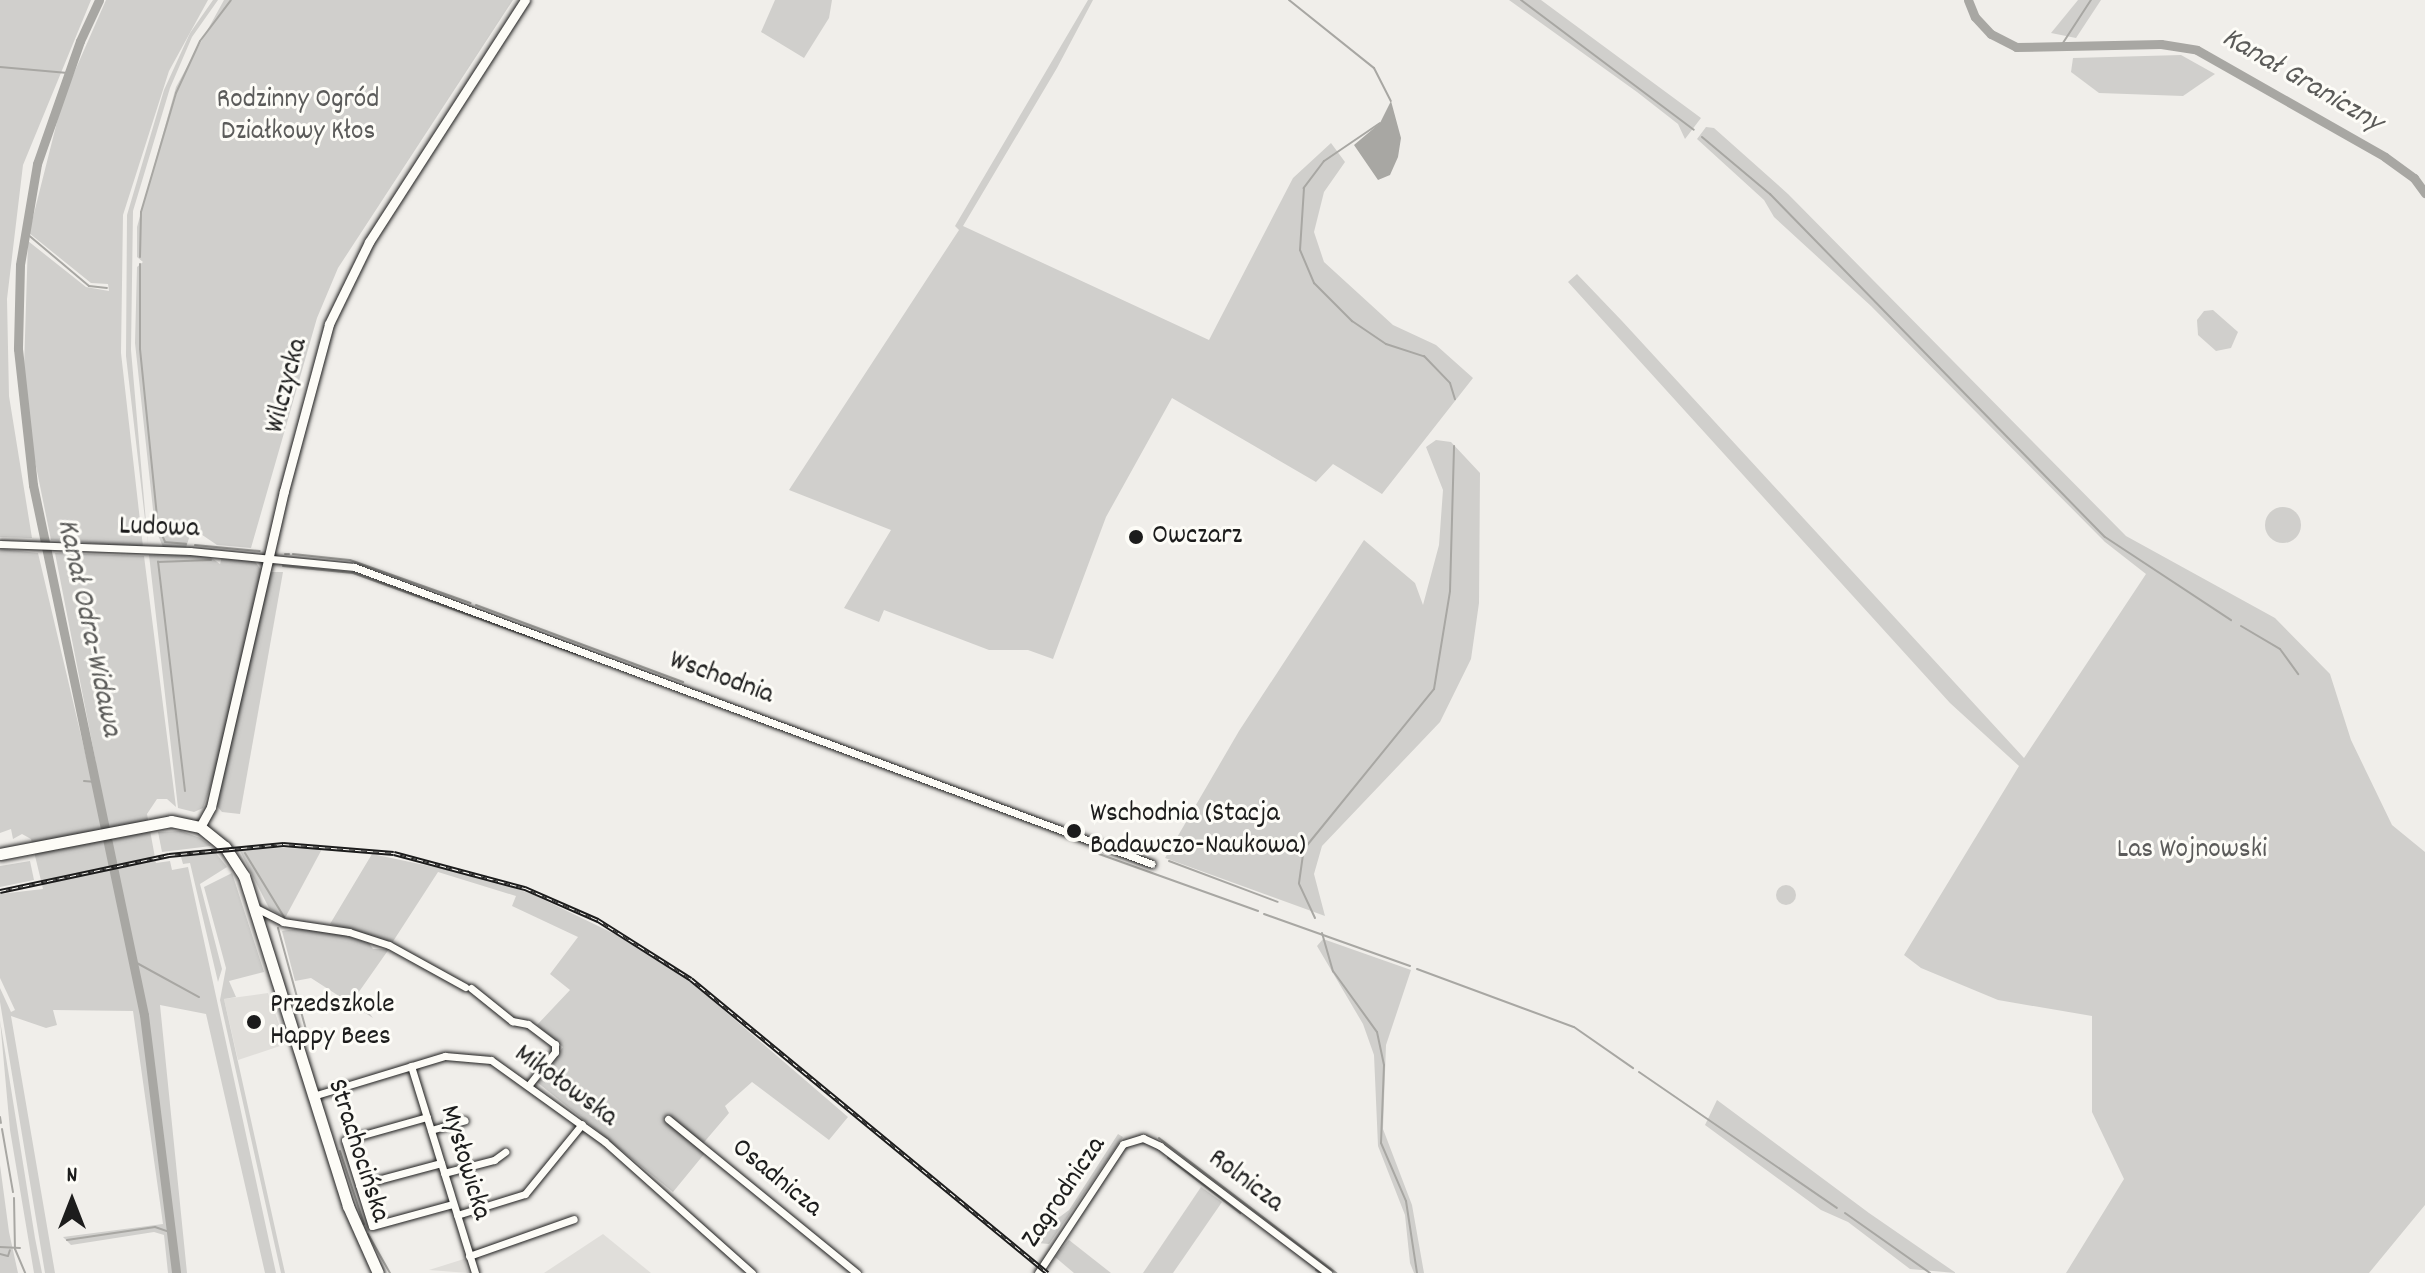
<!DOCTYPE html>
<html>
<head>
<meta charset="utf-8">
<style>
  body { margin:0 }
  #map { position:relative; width:2425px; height:1273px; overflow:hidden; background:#f0eeea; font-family:Dekko,sans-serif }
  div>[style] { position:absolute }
  .built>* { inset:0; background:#e0deda }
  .green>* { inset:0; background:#d0cfcc }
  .round { border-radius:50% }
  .water>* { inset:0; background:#a8a7a3 }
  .stream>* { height:2px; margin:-1px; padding:0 1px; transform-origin:1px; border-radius:1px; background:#a8a7a3 }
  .canal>* { height:9px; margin:-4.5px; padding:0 4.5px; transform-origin:4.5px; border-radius:4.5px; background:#a8a7a3 }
  .roads { filter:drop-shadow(0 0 2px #1c1c1c) drop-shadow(0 0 2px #1c1c1c) }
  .minor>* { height:7px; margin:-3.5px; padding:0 3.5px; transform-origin:3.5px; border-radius:3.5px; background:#fdfcf7 }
  .tertiary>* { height:9px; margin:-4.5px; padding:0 4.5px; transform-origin:4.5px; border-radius:4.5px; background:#fdfcf7 }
  .secondary>* { height:11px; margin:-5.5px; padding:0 5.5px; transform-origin:5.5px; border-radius:5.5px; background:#fdfcf7 }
  .rail>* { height:5px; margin-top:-2.5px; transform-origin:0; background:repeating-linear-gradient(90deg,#fdfcf7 0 6px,#1c1c1c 0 12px); box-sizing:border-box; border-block:2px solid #1c1c1c }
  .dots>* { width:22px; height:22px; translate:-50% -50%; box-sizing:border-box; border:4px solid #fdfcf7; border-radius:50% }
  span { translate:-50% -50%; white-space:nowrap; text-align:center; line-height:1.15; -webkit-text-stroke:6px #fdfcf7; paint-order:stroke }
  .park-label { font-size:28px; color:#5b5b5a }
  .street-label { font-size:28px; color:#1c1c1c }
  .poi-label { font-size:28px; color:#1c1c1c }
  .left { translate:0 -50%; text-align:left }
  .water-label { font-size:30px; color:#5b5b59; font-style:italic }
  .north { position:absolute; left:32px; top:1161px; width:80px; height:80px; -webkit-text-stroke:6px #fdfcf7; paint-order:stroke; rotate:0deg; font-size:22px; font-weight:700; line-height:32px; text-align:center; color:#1c1c1c }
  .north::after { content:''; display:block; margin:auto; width:28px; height:36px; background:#1c1c1c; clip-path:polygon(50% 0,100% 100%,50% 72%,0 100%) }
</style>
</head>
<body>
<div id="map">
  <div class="built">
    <i style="clip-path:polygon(268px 993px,286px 1044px,238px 1060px,224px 999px)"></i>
    <i style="clip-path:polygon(603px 1234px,651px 1273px,544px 1273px)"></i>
    <i style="clip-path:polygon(464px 1259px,468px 1273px,429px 1270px)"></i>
  </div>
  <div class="green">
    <i style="clip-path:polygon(0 0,91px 0,23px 165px,7px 299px,9px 396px,32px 538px,0 537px)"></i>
    <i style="clip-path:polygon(106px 0,208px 0,169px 71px,123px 215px,121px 353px,143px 547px,51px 540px,30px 437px,24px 368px,28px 241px,86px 287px,109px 291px,108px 284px,91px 283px,29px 233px,63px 98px)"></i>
    <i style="clip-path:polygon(213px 0,218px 0,192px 37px,170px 88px,133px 211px,131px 350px,148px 545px,126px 356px,127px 215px,164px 90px,190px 33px)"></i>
    <i style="clip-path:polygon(224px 0,513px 0,338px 268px,317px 318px,251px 548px,217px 545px,192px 528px,186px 548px,163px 547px,155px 528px,135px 343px,137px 267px,143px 262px,137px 257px,137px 227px,176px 87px)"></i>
    <i style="clip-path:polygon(775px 0,832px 0,829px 18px,804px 58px,761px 32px)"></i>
    <i style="clip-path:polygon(1088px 0,1093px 0,1057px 68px,963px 226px,1209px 340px,1293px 178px,1331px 143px,1345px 162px,1324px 192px,1314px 232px,1324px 262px,1393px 325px,1436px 345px,1473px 378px,1382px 494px,1333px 464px,1316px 482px,1172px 398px,1106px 517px,1053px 659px,1028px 650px,989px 650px,884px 610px,879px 622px,844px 608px,891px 530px,789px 490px,959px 230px,955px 226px)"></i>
    <i style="clip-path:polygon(1509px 0,1541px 0,1701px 118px,1685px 139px,1678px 124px,1637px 92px)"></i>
    <i style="clip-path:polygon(2078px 0,2101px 0,2076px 38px,2051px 33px)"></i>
    <i style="clip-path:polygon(2181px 55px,2215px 74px,2183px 96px,2099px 93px,2071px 72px,2073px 58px)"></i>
    <i style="clip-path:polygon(1706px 127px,1714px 128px,1788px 194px,2126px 536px,2275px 618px,2330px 674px,2351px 740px,2392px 825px,2425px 852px,2425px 1205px,2369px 1273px,2066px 1273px,2124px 1179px,2092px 1112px,2092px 1016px,1998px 1000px,1921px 968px,1904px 955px,2019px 766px,1950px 703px,1568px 282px,1577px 274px,1622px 321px,2024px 758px,2146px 574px,2105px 542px,1871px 306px,1774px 217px,1764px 200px,1697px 139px)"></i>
    <i style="clip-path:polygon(2213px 310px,2238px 332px,2231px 348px,2216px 351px,2198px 335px,2197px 320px,2204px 311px)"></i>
    <i style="clip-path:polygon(1436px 440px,1451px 442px,1480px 473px,1479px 603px,1471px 659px,1440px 722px,1322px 846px,1314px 874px,1325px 916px,1165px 858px,1239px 731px,1364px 540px,1415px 583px,1423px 605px,1439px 545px,1443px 490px,1426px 447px)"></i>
    <i class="round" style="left:2265px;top:507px;width:36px;height:36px"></i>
    <i style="clip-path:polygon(0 549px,38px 553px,88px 765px,96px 763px,55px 553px,144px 556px,176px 807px,167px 799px,157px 799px,147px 814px,156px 863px,170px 861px,172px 870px,188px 867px,276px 1273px,265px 1273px,206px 1014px,160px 1005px,187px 1273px,168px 1273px,164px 1235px,154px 1232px,71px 1245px,63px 1237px,163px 1224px,133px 1011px,53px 1010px,57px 1025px,46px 1028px,11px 1016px,55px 1273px,45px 1273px,0 1002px,0 988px,11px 1012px,15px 1010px,0 978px,0 894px,43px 889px,31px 839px,22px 834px,13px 839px,11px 829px,0 833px)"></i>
    <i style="clip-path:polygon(149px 555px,209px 556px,220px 564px,222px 557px,254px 560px,261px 570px,215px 773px,203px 808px,194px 812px,178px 808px)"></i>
    <i style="clip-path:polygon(269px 572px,283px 572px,240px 814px,222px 812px,217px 806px)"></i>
    <i style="clip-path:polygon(181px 831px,200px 838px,211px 846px,162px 852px,158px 832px)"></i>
    <i style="clip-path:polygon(239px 849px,283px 848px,322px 849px,285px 918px,269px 908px)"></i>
    <i style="clip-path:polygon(215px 852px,227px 867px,200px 884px,222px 969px,218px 982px,190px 863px,183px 864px,181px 857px)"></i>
    <i style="clip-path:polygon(372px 854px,482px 877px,532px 894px,627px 940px,690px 981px,848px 1117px,829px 1140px,752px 1082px,725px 1106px,729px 1113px,700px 1147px,705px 1153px,673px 1192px,537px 1082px,563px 1047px,537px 1025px,570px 990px,550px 974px,578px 937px,512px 906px,516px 896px,438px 872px,392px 943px,330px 924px)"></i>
    <i style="clip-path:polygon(30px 861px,34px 880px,0 887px,0 866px)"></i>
    <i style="clip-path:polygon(232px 873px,264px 972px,229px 981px,236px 997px,224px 999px,285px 1273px,281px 1273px,220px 1000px,226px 968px,204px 887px)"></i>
    <i class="round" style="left:1776px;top:885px;width:20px;height:20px"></i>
    <i style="clip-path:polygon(301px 928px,334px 932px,369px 943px,373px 949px,389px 949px,356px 996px,373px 1018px,311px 978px,295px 981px,282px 931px)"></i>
    <i style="clip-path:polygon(1323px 939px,1411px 970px,1386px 1045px,1383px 1129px,1412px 1205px,1424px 1273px,1414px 1273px,1410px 1263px,1405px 1215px,1378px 1146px,1374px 1055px,1363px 1024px,1317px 946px)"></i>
    <i style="clip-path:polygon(0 1020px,35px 1238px,42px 1273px,34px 1273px,10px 1130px)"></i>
    <i style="clip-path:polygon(1717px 1100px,1869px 1213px,1956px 1273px,1910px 1269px,1848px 1222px,1821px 1210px,1705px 1125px)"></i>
    <i style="clip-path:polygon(1118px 1134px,1123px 1137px,1049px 1244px,1026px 1242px,1069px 1210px)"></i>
    <i style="clip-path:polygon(0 1165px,9px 1232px,18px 1273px,0 1273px)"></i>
    <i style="clip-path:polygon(1201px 1187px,1222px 1202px,1173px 1273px,1143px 1273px)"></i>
    <i style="clip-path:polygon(1069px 1240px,1111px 1273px,1074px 1273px,1055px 1257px)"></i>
  </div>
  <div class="water">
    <i style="clip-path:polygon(1391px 101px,1401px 138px,1398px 157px,1390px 175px,1378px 180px,1354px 145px,1380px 123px)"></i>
  </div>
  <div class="stream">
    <i style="left:1289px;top:0;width:109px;rotate:38.7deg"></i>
    <i style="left:1374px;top:68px;width:37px;rotate:63deg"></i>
    <i style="left:1521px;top:0;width:216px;rotate:36.9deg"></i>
    <i style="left:2059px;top:49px;width:59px;rotate:-56.9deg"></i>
    <i style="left:0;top:67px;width:68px;rotate:5deg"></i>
    <i style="left:1380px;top:123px;width:68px;rotate:145.8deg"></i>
    <i style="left:1324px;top:161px;width:34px;rotate:127deg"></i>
    <i style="left:1304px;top:188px;width:62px;rotate:93.7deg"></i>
    <i style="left:1300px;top:250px;width:36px;rotate:67deg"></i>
    <i style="left:1314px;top:283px;width:54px;rotate:45deg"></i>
    <i style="left:1352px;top:321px;width:41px;rotate:34.1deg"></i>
    <i style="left:1386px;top:344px;width:40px;rotate:18deg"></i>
    <i style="left:1424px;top:356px;width:37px;rotate:46deg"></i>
    <i style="left:1450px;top:383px;width:17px;rotate:73deg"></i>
    <i style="left:1702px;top:137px;width:89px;rotate:40deg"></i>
    <i style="left:1770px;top:194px;width:479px;rotate:45.7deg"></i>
    <i style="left:2105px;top:537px;width:151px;rotate:33.4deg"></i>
    <i style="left:26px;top:233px;width:82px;rotate:40.1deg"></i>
    <i style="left:89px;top:286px;width:18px;rotate:6deg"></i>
    <i style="left:140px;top:257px;width:45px;rotate:-88.7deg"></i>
    <i style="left:141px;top:212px;width:124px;rotate:-73.6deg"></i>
    <i style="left:176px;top:93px;width:57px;rotate:-65.2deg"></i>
    <i style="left:200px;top:41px;width:51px;rotate:-52.9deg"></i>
    <i style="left:140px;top:264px;width:85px;rotate:90deg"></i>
    <i style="left:140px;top:349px;width:178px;rotate:84.2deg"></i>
    <i style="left:158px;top:526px;width:17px;rotate:66deg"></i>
    <i style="left:165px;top:542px;width:21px;rotate:5deg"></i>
    <i style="left:195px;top:545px;width:65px;rotate:5.3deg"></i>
    <i style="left:285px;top:554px;width:4px"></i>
    <i style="left:293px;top:554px;width:57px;rotate:6deg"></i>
    <i style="left:350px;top:560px;width:128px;rotate:19.6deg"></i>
    <i style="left:283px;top:566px;width:70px;rotate:5.7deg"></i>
    <i style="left:353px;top:573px;width:240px;rotate:19.9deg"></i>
    <i style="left:476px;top:605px;width:221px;rotate:20.4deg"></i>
    <i style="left:2241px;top:626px;width:45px;rotate:30.5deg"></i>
    <i style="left:2280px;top:649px;width:31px;rotate:54deg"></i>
    <i style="left:84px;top:781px;width:12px;rotate:5deg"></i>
    <i style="left:185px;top:791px;width:231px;rotate:-96.7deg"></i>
    <i style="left:158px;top:562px;width:53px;rotate:-2.2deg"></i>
    <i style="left:245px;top:853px;width:75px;rotate:58.6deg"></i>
    <i style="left:1099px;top:854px;width:169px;rotate:19.7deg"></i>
    <i style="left:1169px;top:861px;width:116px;rotate:20.6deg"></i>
    <i style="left:1264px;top:914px;width:155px;rotate:19.6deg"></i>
    <i style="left:1315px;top:918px;width:38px;rotate:-115deg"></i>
    <i style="left:1299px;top:883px;width:34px;rotate:-82deg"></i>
    <i style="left:1304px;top:849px;width:206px;rotate:-50.9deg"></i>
    <i style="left:1434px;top:689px;width:99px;rotate:-80.7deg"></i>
    <i style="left:1450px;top:591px;width:145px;rotate:-88.4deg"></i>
    <i style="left:278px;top:928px;width:113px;rotate:74.6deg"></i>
    <i style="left:1322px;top:933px;width:40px;rotate:74deg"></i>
    <i style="left:1333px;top:971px;width:75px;rotate:54.2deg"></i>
    <i style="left:1377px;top:1032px;width:34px;rotate:78deg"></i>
    <i style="left:1384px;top:1065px;width:78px;rotate:92.2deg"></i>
    <i style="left:1381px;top:1143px;width:63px;rotate:66.7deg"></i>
    <i style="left:1406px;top:1201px;width:73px;rotate:81.3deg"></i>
    <i style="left:135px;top:962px;width:73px;rotate:28.7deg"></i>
    <i style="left:1417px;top:969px;width:167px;rotate:20.3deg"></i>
    <i style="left:1574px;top:1027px;width:72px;rotate:34.8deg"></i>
    <i style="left:1639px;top:1072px;width:240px;rotate:34.5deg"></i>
    <i style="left:0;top:1117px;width:6px;rotate:81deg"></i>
    <i style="left:2px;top:1129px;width:64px;rotate:80.1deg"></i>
    <i style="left:1159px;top:1138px;width:223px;rotate:37.3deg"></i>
    <i style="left:340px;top:1151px;width:77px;rotate:71.8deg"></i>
    <i style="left:1168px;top:1158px;width:91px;rotate:37.4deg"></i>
    <i style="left:14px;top:1198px;width:51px;rotate:88.9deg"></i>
    <i style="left:15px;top:1249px;width:26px;rotate:67deg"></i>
    <i style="left:1845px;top:1213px;width:104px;rotate:35.2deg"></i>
    <i style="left:368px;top:1234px;width:45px;rotate:60.6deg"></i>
    <i style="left:67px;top:1240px;width:89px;rotate:-8.4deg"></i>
    <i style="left:155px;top:1227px;width:18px;rotate:19deg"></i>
    <i style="left:0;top:1247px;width:20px;rotate:3deg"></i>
    <i style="left:0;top:1254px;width:8px;rotate:14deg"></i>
    <i style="left:8px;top:1256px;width:6px;rotate:-72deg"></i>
    <i style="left:1316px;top:1270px;width:5px;rotate:37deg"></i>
  </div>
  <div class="canal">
    <i style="left:99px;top:0;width:45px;rotate:114.9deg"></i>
    <i style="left:80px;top:41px;width:130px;rotate:109.3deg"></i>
    <i style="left:37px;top:164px;width:102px;rotate:99.6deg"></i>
    <i style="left:20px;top:265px;width:84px;rotate:91.4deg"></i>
    <i style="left:18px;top:349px;width:137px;rotate:83.7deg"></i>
    <i style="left:33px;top:485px;width:541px;rotate:78.17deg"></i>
    <i style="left:144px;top:1015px;width:260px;rotate:82.9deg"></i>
    <i style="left:1968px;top:0;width:18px;rotate:68deg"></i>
    <i style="left:1975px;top:17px;width:23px;rotate:47deg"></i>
    <i style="left:1991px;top:34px;width:28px;rotate:27deg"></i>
    <i style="left:2016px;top:47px;width:145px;rotate:-1.2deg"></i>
    <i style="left:2161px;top:44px;width:36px;rotate:9deg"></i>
    <i style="left:2197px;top:50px;width:216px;rotate:29.6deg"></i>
    <i style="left:2385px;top:157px;width:36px;rotate:36deg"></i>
    <i style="left:2414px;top:178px;width:19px;rotate:54deg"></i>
  </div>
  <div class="roads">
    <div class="minor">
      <i style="left:0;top:544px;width:190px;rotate:2.1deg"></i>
      <i style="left:190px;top:551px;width:165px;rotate:5.6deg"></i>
      <i style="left:354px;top:567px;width:851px;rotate:20.41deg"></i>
      <i style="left:254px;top:907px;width:33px;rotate:27deg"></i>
      <i style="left:283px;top:922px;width:67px;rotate:8.6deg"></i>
      <i style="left:349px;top:932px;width:42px;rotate:18deg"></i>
      <i style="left:389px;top:945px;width:87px;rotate:28.9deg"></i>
      <i style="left:471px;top:988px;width:53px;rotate:38.8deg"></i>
      <i style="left:512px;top:1021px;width:16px;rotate:11deg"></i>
      <i style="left:528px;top:1024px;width:34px;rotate:37deg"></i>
      <i style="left:555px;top:1044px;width:8px;rotate:90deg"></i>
      <i style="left:555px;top:1052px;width:43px;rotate:128.5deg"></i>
      <i style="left:411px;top:1066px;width:217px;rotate:72.8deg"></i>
      <i style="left:313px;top:1096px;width:138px;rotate:-16.9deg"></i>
      <i style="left:445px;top:1056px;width:46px;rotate:5deg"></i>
      <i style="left:491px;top:1060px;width:140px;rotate:35.7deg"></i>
      <i style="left:605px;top:1142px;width:197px;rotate:41.7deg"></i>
      <i style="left:427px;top:1117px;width:85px;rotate:164.3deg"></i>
      <i style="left:345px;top:1140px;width:90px;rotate:72.6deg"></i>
      <i style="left:372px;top:1226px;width:84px;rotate:-15.2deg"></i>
      <i style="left:668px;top:1119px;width:244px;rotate:39.2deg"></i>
      <i style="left:431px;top:1130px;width:35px;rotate:-16deg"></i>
      <i style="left:444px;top:1173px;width:52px;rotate:-14.6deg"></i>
      <i style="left:494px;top:1160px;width:14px;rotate:-36deg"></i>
      <i style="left:359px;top:1185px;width:85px;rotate:-15deg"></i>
      <i style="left:457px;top:1215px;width:71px;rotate:-17.2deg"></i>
      <i style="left:525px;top:1194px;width:90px;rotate:-50.8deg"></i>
      <i style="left:469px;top:1256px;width:111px;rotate:-19.4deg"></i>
      <i style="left:1038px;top:1273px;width:154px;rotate:-56.6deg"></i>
      <i style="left:1123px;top:1144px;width:21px;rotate:-17deg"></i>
      <i style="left:1143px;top:1138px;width:19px;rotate:25deg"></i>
      <i style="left:1160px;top:1146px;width:211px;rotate:37.1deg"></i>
    </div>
    <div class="tertiary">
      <i style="left:200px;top:827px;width:23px;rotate:-61deg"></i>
      <i style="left:211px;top:807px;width:324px;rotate:-77deg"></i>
      <i style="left:284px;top:491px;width:173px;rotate:-74.9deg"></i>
      <i style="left:329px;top:324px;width:91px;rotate:-64deg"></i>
      <i style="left:369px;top:242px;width:288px;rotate:-57.2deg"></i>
    </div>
    <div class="secondary">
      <i style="left:0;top:854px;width:174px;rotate:-10.9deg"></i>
      <i style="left:171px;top:821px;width:30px;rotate:12deg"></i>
      <i style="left:200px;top:827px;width:32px;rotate:39deg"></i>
      <i style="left:225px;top:847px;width:35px;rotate:57deg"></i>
      <i style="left:244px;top:876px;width:346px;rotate:72.5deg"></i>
      <i style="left:348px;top:1206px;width:73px;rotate:65.9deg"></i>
    </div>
  </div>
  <div class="rail">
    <i style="left:0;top:891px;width:173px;rotate:-12deg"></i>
    <i style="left:169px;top:855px;width:115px;rotate:-5.5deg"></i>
    <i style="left:283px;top:844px;width:111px;rotate:4.6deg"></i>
    <i style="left:394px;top:853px;width:136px;rotate:15deg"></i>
    <i style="left:525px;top:888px;width:80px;rotate:23.7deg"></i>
    <i style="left:598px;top:920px;width:110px;rotate:32.4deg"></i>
    <i style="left:691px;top:979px;width:462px;rotate:39.5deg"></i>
  </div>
  <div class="dots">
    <i style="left:1136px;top:537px;background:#1c1c1c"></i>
    <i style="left:1074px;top:831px;background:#1c1c1c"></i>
    <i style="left:254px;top:1022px;background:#1c1c1c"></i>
  </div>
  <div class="park-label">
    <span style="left:298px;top:117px">Rodzinny Ogród<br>Działkowy Kłos</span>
    <span style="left:2192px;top:851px">Las Wojnowski</span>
  </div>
  <div class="street-label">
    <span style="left:288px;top:386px;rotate:-75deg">Wilczycka</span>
    <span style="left:159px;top:529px;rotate:2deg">Ludowa</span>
    <span style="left:721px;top:679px;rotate:20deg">Wschodnia</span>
    <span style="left:565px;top:1087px;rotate:36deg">Mikołowska</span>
    <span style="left:357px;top:1151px;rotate:72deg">Strachocińska</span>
    <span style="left:464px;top:1163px;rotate:73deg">Mysłowicka</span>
    <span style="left:776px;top:1179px;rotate:39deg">Osadnicza</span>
    <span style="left:1245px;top:1182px;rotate:37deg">Rolnicza</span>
    <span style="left:1065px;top:1193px;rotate:-56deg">Zagrodnicza</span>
  </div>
  <div class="poi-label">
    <span class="left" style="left:1152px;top:537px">Owczarz</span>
    <span class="left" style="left:1090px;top:831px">Wschodnia (Stacja<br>Badawczo-Naukowa)</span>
    <span class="left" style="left:270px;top:1022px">Przedszkole<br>Happy Bees</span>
  </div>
  <div class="water-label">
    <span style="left:2301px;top:82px;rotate:30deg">Kanał Graniczny</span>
    <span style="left:87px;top:628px;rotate:78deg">Kanał Odra-Widawa</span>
  </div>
  <div class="north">N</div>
</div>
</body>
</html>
